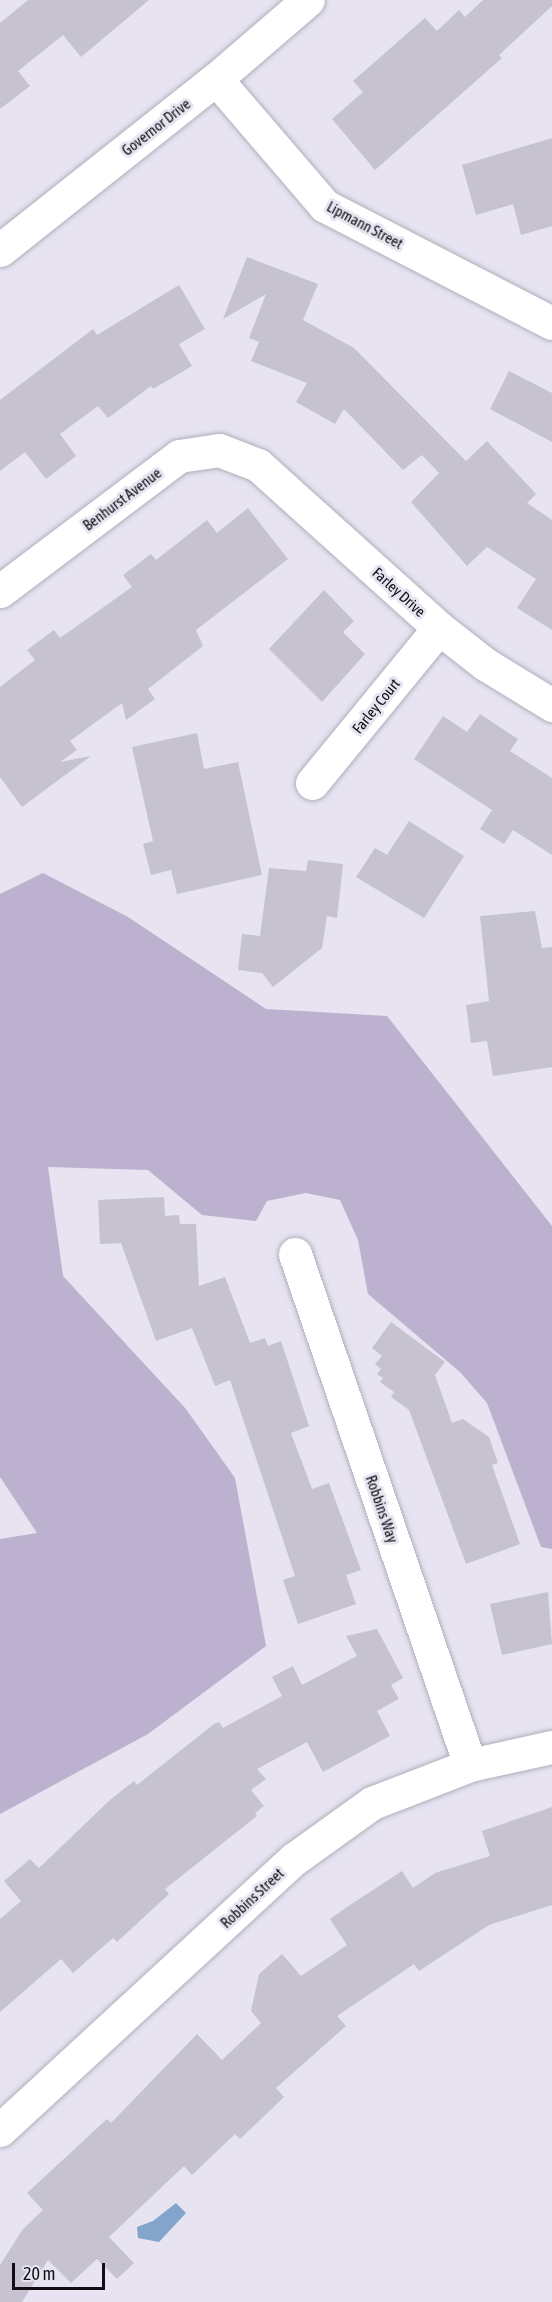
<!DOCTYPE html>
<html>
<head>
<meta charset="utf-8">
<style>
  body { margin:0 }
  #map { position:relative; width:552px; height:2302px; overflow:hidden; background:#e7e3f1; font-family:"Asap Condensed",sans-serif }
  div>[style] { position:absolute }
  .green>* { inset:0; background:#bcb2cf }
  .water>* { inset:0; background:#83a5cb }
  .building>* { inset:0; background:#c6c2d0 }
  .roads { filter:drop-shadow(0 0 2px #b2aebc) drop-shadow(0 0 2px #b2aebc) }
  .minor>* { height:33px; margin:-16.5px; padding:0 16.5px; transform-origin:16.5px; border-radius:16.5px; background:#fff }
  .major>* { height:33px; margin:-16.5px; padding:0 16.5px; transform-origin:16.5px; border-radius:16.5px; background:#fff }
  span { translate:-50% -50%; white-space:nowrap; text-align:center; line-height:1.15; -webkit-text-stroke:6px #e7e3f1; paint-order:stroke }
  .street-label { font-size:15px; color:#100e13 }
  .scale { position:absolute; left:12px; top:2263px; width:93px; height:27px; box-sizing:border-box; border:3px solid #100e13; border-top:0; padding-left:8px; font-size:18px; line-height:21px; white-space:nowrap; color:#100e13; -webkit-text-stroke:4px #e7e3f1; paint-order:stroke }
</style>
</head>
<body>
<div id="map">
  <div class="green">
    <i style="clip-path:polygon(43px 873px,128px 917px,266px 1009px,387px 1016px,552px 1226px,552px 1549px,541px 1547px,487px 1403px,460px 1372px,368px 1294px,358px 1240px,340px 1200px,306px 1193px,267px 1201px,256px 1221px,202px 1215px,148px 1170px,48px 1167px,63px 1276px,186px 1409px,235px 1478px,266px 1646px,148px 1734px,0 1814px,0 1539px,37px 1533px,0 1477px,0 894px)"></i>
  </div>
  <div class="water">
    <i style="clip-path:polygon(176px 2203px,186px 2213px,159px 2242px,138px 2238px,137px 2227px,153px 2221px)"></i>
  </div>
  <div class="building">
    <i style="clip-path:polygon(28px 0,149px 0,81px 57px,63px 35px,18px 71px,30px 86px,0 109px,0 23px)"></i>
    <i style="clip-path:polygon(483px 0,552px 0,552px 6px,499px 55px,502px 58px,375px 170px,332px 119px,363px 92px,353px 81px,425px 18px,437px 31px,459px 10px,465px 17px)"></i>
    <i style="clip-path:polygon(552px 138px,552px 226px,521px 235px,513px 204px,476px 215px,462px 165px)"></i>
    <i style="clip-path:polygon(247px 257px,318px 284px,303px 320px,354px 348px,466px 461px,487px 441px,536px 494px,527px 503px,552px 520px,552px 630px,517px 608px,536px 579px,487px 547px,467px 566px,411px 502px,439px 473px,422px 455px,403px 470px,344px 409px,335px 424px,296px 402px,307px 383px,251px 361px,259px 342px,249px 338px,266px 294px,223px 319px)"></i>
    <i style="clip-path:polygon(179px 285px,205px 329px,179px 344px,192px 366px,153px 389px,151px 386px,108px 418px,98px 406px,60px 434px,76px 456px,46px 479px,25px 452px,0 471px,0 400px,93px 329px,97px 335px)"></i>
    <i style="clip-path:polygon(509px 371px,552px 393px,552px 442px,490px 409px)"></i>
    <i style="clip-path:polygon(248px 508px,288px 559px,196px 630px,203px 646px,148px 689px,155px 699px,126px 720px,122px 703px,70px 741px,77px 750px,60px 762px,91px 756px,22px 807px,0 777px,0 687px,35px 660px,27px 650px,54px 630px,60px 638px,132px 587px,123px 575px,151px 554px,156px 560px,207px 520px,217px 533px)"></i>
    <i style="clip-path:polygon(324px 590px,354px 621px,343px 632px,365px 654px,322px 702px,269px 649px)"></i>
    <i style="clip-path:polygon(480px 714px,518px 739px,510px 751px,552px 778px,552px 855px,513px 830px,504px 844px,480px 829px,492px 810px,414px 759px,443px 716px,467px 732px)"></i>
    <i style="clip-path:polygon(197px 733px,204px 769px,238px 762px,262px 875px,177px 894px,171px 870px,151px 875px,143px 844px,153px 841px,132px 747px)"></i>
    <i style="clip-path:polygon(409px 821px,464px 856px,424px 918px,356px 877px,375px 848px,387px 855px)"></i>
    <i style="clip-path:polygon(308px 860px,343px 864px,337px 918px,327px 916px,322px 948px,273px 987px,262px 973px,238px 970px,242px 934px,260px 936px,269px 868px,306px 871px)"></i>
    <i style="clip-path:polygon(535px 911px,542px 948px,552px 947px,552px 1067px,493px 1076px,487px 1041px,471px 1043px,466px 1005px,489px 1001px,480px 916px)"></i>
    <i style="clip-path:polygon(164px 1197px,165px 1216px,179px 1215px,180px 1224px,196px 1224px,199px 1286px,225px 1277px,250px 1343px,265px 1338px,268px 1346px,281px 1341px,309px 1426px,291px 1433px,312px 1489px,329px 1483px,361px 1570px,346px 1575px,356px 1604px,298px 1624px,283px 1580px,295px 1576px,230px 1380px,215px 1386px,192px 1328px,156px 1341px,121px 1243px,100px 1244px,98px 1200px)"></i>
    <i style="clip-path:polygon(391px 1322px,445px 1362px,435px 1375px,452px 1423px,463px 1419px,489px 1437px,498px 1463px,492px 1465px,520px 1544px,466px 1564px,409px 1410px,391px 1397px,394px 1392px,380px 1382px,383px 1378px,377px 1374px,381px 1369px,375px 1364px,382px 1356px,372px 1348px)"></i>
    <i style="clip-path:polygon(548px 1592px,552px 1644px,502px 1655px,490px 1604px)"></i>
    <i style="clip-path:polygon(377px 1629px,403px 1678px,391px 1685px,399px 1699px,377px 1711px,390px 1736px,323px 1772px,307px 1742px,257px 1769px,266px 1779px,251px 1790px,264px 1806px,255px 1813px,257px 1816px,165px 1889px,169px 1894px,117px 1942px,113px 1938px,73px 1973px,61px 1959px,0 2012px,0 1919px,21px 1901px,4px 1881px,30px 1859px,39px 1868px,111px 1799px,134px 1781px,137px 1785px,214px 1724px,219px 1722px,223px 1728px,282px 1696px,272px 1677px,293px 1666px,302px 1685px,357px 1656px,346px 1636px)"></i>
    <i style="clip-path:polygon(552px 1807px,552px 1905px,489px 1925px,419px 1971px,414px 1964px,337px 2016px,346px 2026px,276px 2088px,284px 2097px,240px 2139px,235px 2134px,192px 2175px,184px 2166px,109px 2237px,134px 2263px,117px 2279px,97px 2259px,71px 2283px,48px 2260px,22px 2302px,0 2302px,0 2265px,23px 2229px,43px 2210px,27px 2193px,107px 2119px,111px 2123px,197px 2034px,222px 2060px,261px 2023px,251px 2011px,259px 1974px,282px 1954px,301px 1976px,347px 1945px,330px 1919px,350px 1905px,402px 1871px,413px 1888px,435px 1873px,490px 1856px,482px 1831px)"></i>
  </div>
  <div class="roads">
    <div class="minor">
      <i style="left:216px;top:79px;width:167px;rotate:49.4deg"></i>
      <i style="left:325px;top:206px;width:255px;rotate:27.3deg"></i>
      <i style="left:0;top:591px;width:224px;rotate:-37deg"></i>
      <i style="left:179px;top:456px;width:40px;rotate:-8.5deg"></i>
      <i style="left:219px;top:450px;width:42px;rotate:21deg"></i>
      <i style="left:258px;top:465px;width:244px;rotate:42deg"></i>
      <i style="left:439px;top:628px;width:58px;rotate:38deg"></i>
      <i style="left:485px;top:664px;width:79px;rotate:31.5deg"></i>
      <i style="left:312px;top:783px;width:200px;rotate:-50.7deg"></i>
      <i style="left:295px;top:1254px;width:540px;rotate:71.1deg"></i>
      <i style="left:0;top:2130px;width:400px;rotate:-42.7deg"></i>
      <i style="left:294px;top:1859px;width:96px;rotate:-35.7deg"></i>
      <i style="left:372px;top:1803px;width:105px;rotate:-21.2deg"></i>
      <i style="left:470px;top:1765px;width:84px;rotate:-12.4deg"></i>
    </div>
    <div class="major">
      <i style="left:0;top:250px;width:275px;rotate:-38.4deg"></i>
      <i style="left:216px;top:79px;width:121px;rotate:-40.7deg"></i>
    </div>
  </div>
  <div class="street-label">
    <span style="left:156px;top:127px;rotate:-38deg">Governor Drive</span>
    <span style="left:365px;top:225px;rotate:28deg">Lipmann Street</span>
    <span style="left:122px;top:499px;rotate:-37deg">Benhurst Avenue</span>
    <span style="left:399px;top:592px;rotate:42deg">Farley Drive</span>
    <span style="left:376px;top:706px;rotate:-51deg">Farley Court</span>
    <span style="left:382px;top:1509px;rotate:71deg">Robbins Way</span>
    <span style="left:252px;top:1898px;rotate:-43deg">Robbins Street</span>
  </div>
  <div class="scale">20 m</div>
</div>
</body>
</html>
